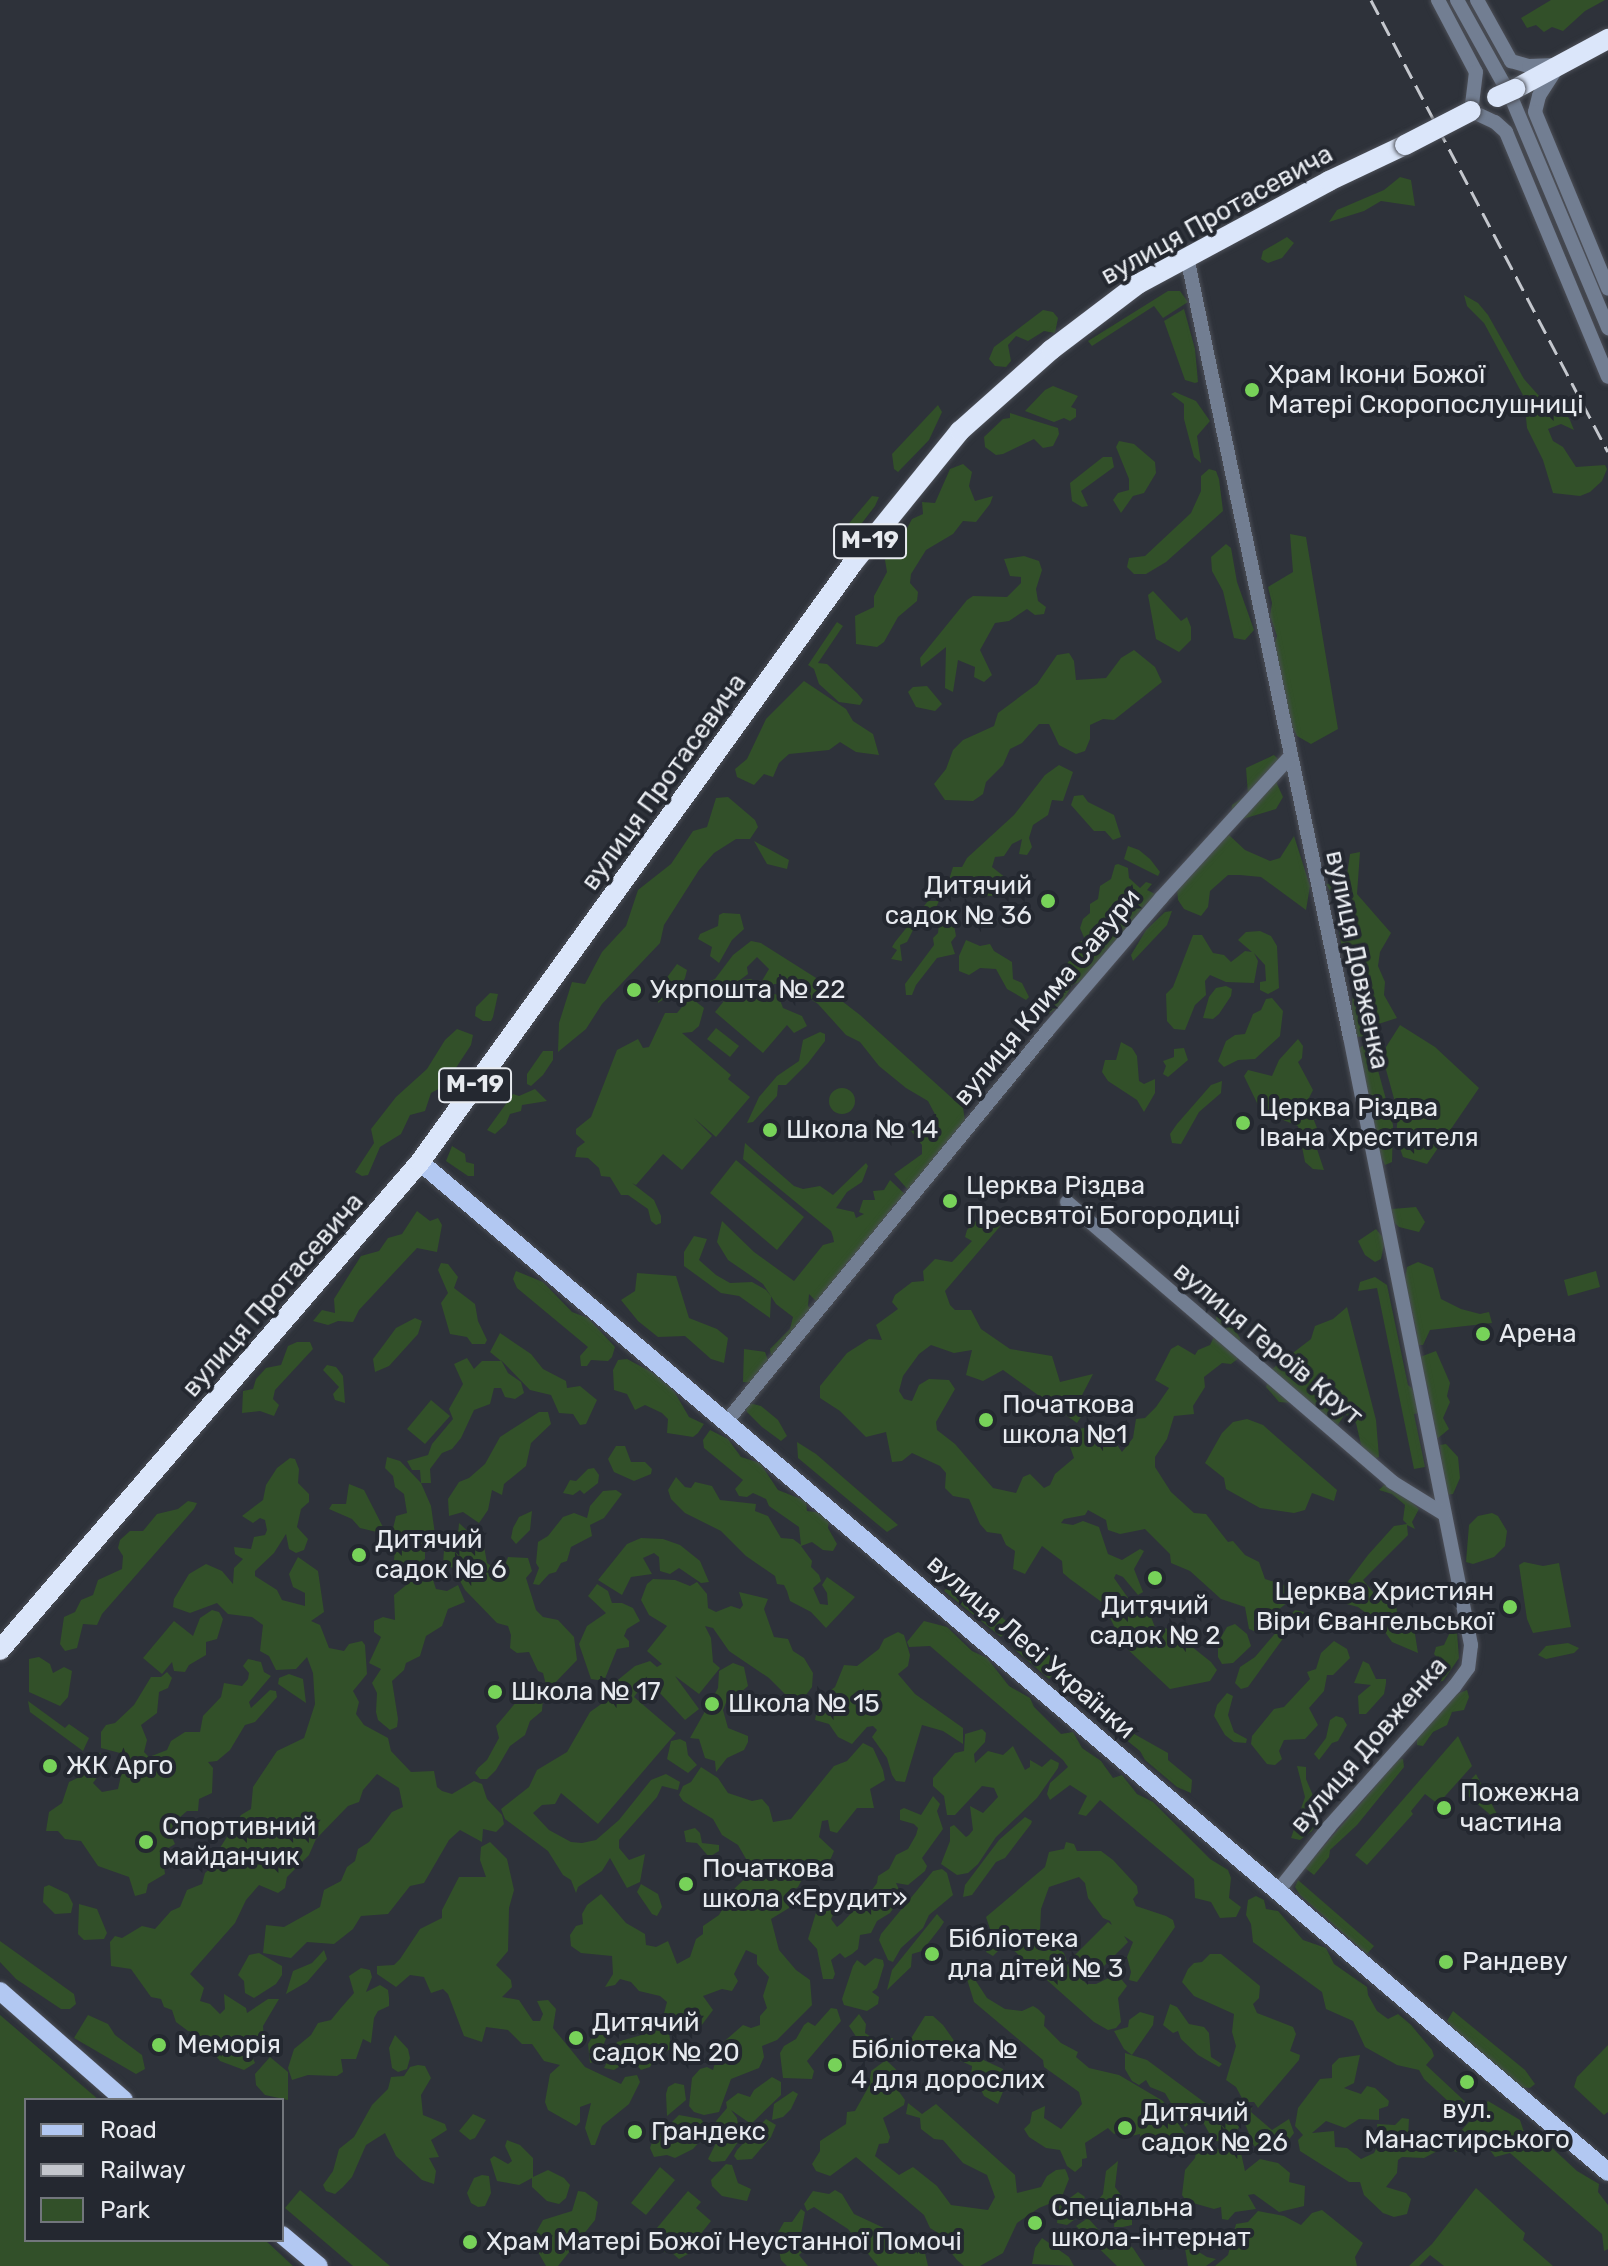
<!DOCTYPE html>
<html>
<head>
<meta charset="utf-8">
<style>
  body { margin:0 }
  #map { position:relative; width:1608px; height:2266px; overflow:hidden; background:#2e323a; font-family:Rubik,sans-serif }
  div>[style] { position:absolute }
  .green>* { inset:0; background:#325029 }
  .round { border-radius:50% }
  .roads { filter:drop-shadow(0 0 2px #4c4f57) drop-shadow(0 0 2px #4c4f57) }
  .minor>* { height:14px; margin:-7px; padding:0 7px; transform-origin:7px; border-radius:7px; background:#727e92 }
  .major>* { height:18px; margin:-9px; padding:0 9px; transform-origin:9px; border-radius:9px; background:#b2c8f2 }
  .highway>* { height:20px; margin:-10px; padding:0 10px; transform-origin:10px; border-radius:10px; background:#dbe6fa }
  .rail>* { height:3px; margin-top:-1.5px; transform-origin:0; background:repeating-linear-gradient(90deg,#c4c7cd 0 16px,transparent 0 24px) }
  .bridges { filter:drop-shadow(0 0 2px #4c4f57) drop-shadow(0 0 2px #4c4f57) }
  .highway-bridge>* { height:20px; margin:-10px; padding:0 10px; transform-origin:10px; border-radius:10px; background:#dbe6fa }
  .dots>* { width:22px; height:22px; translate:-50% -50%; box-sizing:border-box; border:4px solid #242830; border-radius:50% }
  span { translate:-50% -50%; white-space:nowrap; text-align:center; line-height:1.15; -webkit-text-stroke:8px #242830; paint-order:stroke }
  .shield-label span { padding:2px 6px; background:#242830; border:2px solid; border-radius:6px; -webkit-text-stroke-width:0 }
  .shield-label { font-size:24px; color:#e7eaef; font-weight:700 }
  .street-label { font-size:26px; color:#e7eaef }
  .poi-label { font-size:26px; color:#e7eaef }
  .left { translate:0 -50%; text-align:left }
  .right { translate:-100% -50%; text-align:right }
  .legend { position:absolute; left:24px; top:2098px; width:260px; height:144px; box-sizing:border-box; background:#242830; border:2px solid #72767c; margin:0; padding:10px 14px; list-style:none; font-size:24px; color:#e7eaef }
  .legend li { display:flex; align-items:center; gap:16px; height:40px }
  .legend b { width:40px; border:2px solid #72767c }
</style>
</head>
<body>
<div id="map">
  <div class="green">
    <i style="clip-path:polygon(1551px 0,1605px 0,1585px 11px,1563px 31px,1552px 27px,1544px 32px,1536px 25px,1527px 28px,1521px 18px)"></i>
    <i style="clip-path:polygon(1400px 177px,1411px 180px,1415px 206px,1381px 201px,1364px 211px,1329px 222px,1337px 210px,1384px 190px)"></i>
    <i style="clip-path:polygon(1287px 237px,1294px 243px,1282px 258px,1268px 263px,1261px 259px,1263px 251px)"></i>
    <i style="clip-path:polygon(1168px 291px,1180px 291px,1188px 302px,1163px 318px,1154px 306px,1092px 346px,1088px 341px)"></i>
    <i style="clip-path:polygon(1464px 295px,1478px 303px,1488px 315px,1524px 379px,1540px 397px,1560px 405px,1570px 420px,1574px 430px,1561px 424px,1548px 429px,1553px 441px,1563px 447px,1576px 467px,1605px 465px,1607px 469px,1602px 481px,1590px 492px,1580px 496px,1553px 493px,1543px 460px,1527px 428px,1524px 397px,1484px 323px,1467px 306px)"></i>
    <i style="clip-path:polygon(1184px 309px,1195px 349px,1198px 382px,1195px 383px,1185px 380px,1164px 321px)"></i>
    <i style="clip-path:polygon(1043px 310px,1053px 312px,1058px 318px,1055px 333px,1044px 331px,1028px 341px,1016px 336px,1008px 345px,1011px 361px,1006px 367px,995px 366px,989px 359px,994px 347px)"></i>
    <i style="clip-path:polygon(1053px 386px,1078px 396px,1071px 407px,1076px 409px,1076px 417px,1070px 421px,1064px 418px,1054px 422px,1025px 411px,1045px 390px)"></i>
    <i style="clip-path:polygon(1175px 392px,1196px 401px,1210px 421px,1197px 436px,1201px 463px,1194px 457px,1184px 419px,1184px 404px,1171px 394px)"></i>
    <i style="clip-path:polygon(938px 405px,942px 412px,929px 440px,898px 472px,894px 469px,892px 454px)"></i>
    <i style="clip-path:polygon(1010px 413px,1058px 428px,1059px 434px,1053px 446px,1043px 448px,1034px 439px,1003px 454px,996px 455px,985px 447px,984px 437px,1003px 419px,1010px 418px)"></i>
    <i style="clip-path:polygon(1119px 441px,1134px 444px,1155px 462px,1156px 473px,1144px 493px,1133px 496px,1121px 513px,1113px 500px,1118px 493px,1129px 490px,1129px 479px,1116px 447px)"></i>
    <i style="clip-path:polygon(1103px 457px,1112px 457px,1114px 467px,1081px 491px,1088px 506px,1082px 507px,1072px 501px,1070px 483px)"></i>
    <i style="clip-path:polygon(963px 464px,972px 472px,969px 486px,975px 501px,993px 496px,990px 504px,976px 522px,963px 521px,953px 534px,926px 550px,911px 574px,910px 583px,918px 592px,917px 601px,898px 617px,884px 642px,877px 647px,856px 644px,855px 616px,874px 607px,874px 596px,887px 572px,885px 560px,892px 546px,901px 540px,912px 519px,923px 514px,922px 502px,935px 503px,950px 469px)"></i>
    <i style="clip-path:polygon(1209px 469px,1216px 471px,1219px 479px,1223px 511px,1166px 562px,1146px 574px,1134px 574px,1127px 567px,1129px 558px,1145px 556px,1191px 513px,1201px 491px,1201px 476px)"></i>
    <i style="clip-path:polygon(872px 496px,879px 497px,875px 506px,842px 549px,836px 548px,846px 527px)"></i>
    <i style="clip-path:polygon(1290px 534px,1306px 537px,1338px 729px,1311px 744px,1297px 736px,1287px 716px,1274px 645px,1277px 636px,1270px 616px,1272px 603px,1268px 587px,1293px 572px)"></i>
    <i style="clip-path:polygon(1226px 544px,1231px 548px,1237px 582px,1254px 630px,1245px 640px,1234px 638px,1223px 591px,1212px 571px,1211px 557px)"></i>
    <i style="clip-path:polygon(1024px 556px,1039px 561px,1042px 570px,1036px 589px,1038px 601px,1046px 607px,1044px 614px,1035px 615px,1027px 609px,1009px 621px,995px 623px,980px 650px,992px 675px,984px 682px,974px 677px,975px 667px,958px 660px,953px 692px,945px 688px,946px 647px,921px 667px,920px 658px,967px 600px,973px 596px,1007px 597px,1021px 583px,1021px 577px,1010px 576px,1004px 559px)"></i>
    <i style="clip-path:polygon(1153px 591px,1181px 621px,1187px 617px,1191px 627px,1191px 640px,1179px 652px,1156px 639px,1148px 595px)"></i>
    <i style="clip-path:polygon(837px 622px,843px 626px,818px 663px,827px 664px,857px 693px,863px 700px,860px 705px,839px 702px,819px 684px,814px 669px,808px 665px)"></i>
    <i style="clip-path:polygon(1134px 650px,1155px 667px,1162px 682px,1114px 720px,1103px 719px,1090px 725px,1090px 739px,1085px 751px,1076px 754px,1059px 745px,1049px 724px,1039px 724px,1022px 743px,1010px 749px,1003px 765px,986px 782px,983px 794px,973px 801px,945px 800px,934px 784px,946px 769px,953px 750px,963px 740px,994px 726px,998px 713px,1037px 684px,1057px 655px,1069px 653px,1074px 661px,1076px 680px,1106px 678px,1121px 658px)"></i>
    <i style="clip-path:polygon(804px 681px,846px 709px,853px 721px,873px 734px,879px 755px,856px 752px,840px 742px,829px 750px,789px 754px,779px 763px,773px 777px,764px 774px,754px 785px,737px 777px,735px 769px,747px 759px,766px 719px)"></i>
    <i style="clip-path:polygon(927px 686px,942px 704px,935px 711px,916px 707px,908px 692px,913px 687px)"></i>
    <i style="clip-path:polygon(1274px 755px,1280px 761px,1277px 784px,1283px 797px,1276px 809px,1236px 821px,1231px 814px,1232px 805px,1248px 794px,1246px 768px)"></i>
    <i style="clip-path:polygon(1059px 765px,1073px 772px,1063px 801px,1052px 800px,1048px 815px,1033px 825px,1029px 838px,1032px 847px,1027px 855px,1019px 854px,1022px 839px,1012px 844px,1004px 856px,995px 857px,992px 867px,1006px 878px,996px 888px,994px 896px,961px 895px,953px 886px,947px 886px,953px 867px,962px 867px,967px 858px,1014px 815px,1045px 775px)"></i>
    <i style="clip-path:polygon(1083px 795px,1088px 802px,1114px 815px,1121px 837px,1113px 840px,1105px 831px,1094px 831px,1071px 805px,1074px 796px)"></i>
    <i style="clip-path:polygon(728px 797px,755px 820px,758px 827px,750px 839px,736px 839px,714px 853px,699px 870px,664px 925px,660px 943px,602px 1004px,586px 1029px,558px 1052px,559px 1023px,572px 982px,585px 984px,602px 952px,626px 926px,638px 890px,671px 864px,693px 831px,707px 827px,716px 798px)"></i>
    <i style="clip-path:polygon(1229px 835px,1245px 850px,1270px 861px,1280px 858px,1294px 836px,1310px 886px,1306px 910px,1261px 877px,1240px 875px,1228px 875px,1210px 891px,1208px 907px,1201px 916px,1184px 909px,1178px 900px,1177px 890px,1194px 861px,1193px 851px,1198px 847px,1204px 850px)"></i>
    <i style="clip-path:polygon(754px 841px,789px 860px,787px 869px,767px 864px)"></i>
    <i style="clip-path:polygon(1128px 846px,1139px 850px,1150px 859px,1160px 872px,1158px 876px,1124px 859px)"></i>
    <i style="clip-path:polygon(1360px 852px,1357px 894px,1391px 933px,1380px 952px,1378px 966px,1385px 982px,1384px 995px,1397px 1018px,1372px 1026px,1366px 1036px,1357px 1037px,1351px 1016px,1353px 992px,1350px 969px,1342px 951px,1335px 900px,1326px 884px,1346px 882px,1350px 854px)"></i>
    <i style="clip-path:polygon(1118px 864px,1128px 868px,1129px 878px,1140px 888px,1146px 882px,1152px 884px,1147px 890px,1155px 894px,1154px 901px,1145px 905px,1105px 958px,1091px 968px,1085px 980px,1072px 985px,1061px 1005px,1047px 1015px,1029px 1011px,1034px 1001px,1040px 1001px,1051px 985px,1064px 976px,1068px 962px,1077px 955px,1077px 943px,1085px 940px,1080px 928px,1083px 919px,1090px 913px,1090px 904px,1098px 899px,1100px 886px,1111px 879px,1115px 865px)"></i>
    <i style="clip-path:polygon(928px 901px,939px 901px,934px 912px,917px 922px,907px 942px,900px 945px,902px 961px,891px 959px,897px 950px,892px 947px,895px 942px)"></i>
    <i style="clip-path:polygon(1172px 911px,1167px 925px,1133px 961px,1131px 955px,1146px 930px,1165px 912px)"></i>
    <i style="clip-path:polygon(723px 913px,740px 914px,744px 929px,732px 940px,719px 963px,710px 956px,712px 947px,698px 939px,700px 934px,718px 926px,719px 915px)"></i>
    <i style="clip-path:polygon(947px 917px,954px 925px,956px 936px,951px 942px,955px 954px,937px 958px,916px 985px,912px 995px,906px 995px,905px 984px,934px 945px,933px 938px,938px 933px,939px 924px)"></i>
    <i style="clip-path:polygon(1260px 931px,1271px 936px,1277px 946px,1279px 988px,1268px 994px,1260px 990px,1260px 982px,1266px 981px,1265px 965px,1254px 953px,1258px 961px,1254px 983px,1226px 982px,1210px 975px,1205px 981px,1206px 995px,1195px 1005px,1185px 1030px,1174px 1029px,1167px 1021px,1166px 994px,1173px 987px,1193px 935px,1202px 935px,1213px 953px,1224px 955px,1231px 962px,1245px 951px,1252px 952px,1238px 940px,1246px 932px)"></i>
    <i style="clip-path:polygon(966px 940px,980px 946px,990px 944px,994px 951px,1012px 962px,1013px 979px,1022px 983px,1029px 997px,1026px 1000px,1007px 989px,996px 969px,980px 968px,969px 975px,959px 971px,959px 956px)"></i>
    <i style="clip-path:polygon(751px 941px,761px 943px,824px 983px,825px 988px,860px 1015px,963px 1108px,966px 1126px,910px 1192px,894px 1174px,922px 1154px,922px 1145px,911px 1131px,938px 1120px,928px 1101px,906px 1088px,879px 1066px,860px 1042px,846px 1035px,818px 1004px,790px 985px,774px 984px,767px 992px,778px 995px,783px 1008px,802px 1016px,807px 1026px,794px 1033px,787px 1025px,763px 1053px,715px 1012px,741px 980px,751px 979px,760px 984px,769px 969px,757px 957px,747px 967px,748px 974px,712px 1001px,703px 995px,705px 983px,715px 979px,733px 955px)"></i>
    <i style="clip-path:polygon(677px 964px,687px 970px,685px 978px,679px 989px,658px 1003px,657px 991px)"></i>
    <i style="clip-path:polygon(1226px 986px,1232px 989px,1231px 996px,1219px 1014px,1213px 1019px,1203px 1018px,1209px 997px,1216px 988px)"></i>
    <i style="clip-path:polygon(490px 993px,498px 994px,493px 1017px,491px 1021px,483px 1021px,475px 1016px,476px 1007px)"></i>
    <i style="clip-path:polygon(690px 997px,704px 1008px,699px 1026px,692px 1032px,682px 1033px,731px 1075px,728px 1079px,750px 1097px,716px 1137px,694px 1118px,712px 1136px,682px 1170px,663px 1154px,636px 1185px,632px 1183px,654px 1200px,661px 1216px,661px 1223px,656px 1225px,651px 1221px,648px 1209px,628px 1195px,621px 1195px,610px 1177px,601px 1176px,599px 1168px,588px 1158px,575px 1157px,577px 1148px,585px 1142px,576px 1134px,576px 1129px,591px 1117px,617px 1050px,638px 1039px,643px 1048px,649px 1047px,665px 1013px,677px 1013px)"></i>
    <i style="clip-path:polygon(1272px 998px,1283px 1011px,1280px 1036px,1255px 1059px,1238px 1060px,1224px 1067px,1218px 1061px,1226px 1041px,1235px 1035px,1245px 1034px,1253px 1014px,1261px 1010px,1266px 999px)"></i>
    <i style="clip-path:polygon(1400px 1025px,1435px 1047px,1479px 1088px,1427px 1164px,1403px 1157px,1396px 1137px,1398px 1113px,1385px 1066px,1386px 1047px)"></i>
    <i style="clip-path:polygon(716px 1028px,739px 1046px,730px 1057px,707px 1039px)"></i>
    <i style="clip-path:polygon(457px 1029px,473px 1035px,471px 1045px,444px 1086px,431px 1093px,425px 1111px,410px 1115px,401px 1134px,380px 1147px,368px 1175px,362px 1176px,355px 1172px,374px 1143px,371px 1129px,396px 1097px,427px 1069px,445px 1040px)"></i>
    <i style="clip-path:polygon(820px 1032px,825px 1034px,825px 1041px,808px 1063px,786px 1085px,778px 1085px,777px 1096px,753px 1122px,747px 1123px,759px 1097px,777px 1076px,799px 1061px,803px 1040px)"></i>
    <i style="clip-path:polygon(1298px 1039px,1303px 1046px,1302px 1058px,1298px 1062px,1313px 1090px,1307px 1102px,1320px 1136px,1316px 1146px,1324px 1170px,1313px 1169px,1305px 1162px,1298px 1126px,1268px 1114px,1258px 1105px,1244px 1076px,1248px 1070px,1272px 1076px,1279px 1060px)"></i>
    <i style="clip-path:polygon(1370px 1041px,1393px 1125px,1392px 1162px,1385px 1165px,1377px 1149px,1358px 1049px)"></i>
    <i style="clip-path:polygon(1121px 1042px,1132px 1048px,1137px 1056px,1139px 1081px,1144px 1084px,1155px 1079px,1155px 1093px,1144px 1112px,1137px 1100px,1108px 1081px,1102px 1072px,1105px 1060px,1116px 1060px)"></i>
    <i style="clip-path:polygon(1184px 1048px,1188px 1060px,1168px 1077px,1163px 1074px,1166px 1066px,1163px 1061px,1174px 1057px,1174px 1049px)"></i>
    <i style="clip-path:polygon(543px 1051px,553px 1051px,553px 1060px,543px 1075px,531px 1086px,527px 1084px,527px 1074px)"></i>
    <i style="clip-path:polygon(1222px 1081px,1221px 1093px,1199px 1112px,1181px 1144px,1172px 1143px,1170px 1134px,1177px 1124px,1211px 1085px)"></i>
    <i class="round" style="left:829px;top:1088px;width:26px;height:26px"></i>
    <i style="clip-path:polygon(535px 1089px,547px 1101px,522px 1105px,521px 1111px,510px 1114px,506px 1124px,495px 1134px,487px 1130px,513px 1094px,519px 1096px)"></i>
    <i style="clip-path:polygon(745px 1143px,794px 1186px,803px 1189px,820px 1186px,833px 1195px,866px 1163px,868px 1166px,862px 1182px,847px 1192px,836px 1208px,854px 1212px,856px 1218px,864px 1214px,859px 1212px,863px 1200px,875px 1200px,873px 1191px,884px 1190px,890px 1180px,909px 1198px,894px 1205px,854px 1262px,849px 1260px,818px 1303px,809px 1294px,808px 1306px,812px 1310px,779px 1355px,771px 1355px,770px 1349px,790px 1329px,793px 1317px,776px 1304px,763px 1284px,728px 1260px,717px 1242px,722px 1221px,754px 1252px,794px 1281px,823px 1245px,834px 1242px,833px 1237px,831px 1231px,743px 1159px)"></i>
    <i style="clip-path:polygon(452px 1146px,465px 1154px,466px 1162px,474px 1164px,474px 1176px,468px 1176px,446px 1161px)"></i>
    <i style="clip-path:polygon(736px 1160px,804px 1217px,777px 1250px,710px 1193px)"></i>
    <i style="clip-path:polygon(1416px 1207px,1425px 1222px,1419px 1232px,1399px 1227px,1385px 1214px,1392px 1209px)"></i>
    <i style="clip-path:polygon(993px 1209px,994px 1214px,1008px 1217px,945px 1291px,950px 1305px,955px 1310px,971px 1310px,981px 1329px,1010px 1349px,1052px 1356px,1060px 1382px,1093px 1374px,1080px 1399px,1085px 1411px,1077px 1423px,1003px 1370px,983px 1381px,966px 1375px,972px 1350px,954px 1353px,931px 1345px,919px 1354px,903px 1376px,899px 1391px,904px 1399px,912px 1401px,919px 1385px,929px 1379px,949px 1380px,955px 1389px,936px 1422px,937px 1430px,955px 1444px,993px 1488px,1016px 1493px,1023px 1477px,1030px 1474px,1044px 1488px,1050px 1485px,1055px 1474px,1074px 1458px,1065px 1433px,1087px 1427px,1111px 1436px,1122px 1452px,1133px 1438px,1136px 1419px,1145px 1418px,1156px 1407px,1169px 1388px,1155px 1380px,1171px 1349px,1178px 1345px,1195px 1355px,1198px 1350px,1210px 1345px,1217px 1331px,1216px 1316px,1232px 1325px,1240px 1338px,1239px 1358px,1231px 1364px,1222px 1363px,1204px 1377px,1205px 1387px,1193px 1406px,1194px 1414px,1174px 1416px,1167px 1439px,1155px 1457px,1155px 1467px,1171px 1492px,1194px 1513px,1206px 1514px,1228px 1542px,1233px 1541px,1245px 1555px,1259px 1562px,1265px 1579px,1284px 1585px,1291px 1592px,1289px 1601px,1271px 1616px,1268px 1630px,1259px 1633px,1249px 1629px,1245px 1607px,1221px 1599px,1190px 1571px,1171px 1563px,1170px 1554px,1145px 1529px,1120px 1534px,1108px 1530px,1106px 1520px,1088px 1510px,1085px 1515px,1064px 1519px,1061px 1523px,1073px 1525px,1083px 1521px,1099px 1527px,1108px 1554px,1122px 1560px,1140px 1549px,1144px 1551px,1134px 1569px,1143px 1592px,1138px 1595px,1123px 1577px,1116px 1574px,1114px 1578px,1133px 1605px,1151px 1617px,1155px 1627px,1169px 1629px,1179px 1645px,1191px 1646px,1211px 1662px,1217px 1670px,1210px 1681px,1170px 1689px,1123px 1645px,1103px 1603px,1070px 1579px,1063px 1573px,1062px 1561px,1042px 1546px,1025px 1574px,1013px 1569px,1015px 1551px,1006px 1545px,1001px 1534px,987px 1532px,980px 1524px,969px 1499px,953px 1496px,945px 1488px,946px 1473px,940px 1466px,912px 1453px,902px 1461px,892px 1462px,886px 1432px,866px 1437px,840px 1411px,820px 1398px,820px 1386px,847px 1353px,869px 1339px,882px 1340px,876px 1325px,898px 1309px,892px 1302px,895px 1295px,912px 1282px,924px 1281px,923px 1271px,935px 1259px,952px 1262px,972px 1241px,965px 1237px,967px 1230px,987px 1210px)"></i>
    <i style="clip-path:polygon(417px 1211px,430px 1221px,438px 1218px,442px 1225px,437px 1252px,417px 1248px,359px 1310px,353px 1322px,338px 1321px,328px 1325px,313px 1321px,322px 1310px,335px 1313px,334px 1299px,361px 1256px,379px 1251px,388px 1238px,402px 1234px)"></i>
    <i style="clip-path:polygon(1376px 1229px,1385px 1240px,1381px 1259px,1375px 1262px,1365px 1255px,1358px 1241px)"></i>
    <i style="clip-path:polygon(694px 1236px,707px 1239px,699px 1260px,716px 1275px,730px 1283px,752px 1282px,766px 1290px,771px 1296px,770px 1318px,739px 1296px,721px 1293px,684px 1266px,684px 1252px)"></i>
    <i style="clip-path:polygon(1418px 1262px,1433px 1268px,1441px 1299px,1461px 1309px,1480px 1314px,1489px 1312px,1492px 1323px,1430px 1330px,1423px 1345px,1413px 1345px,1417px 1334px,1405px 1279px,1407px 1267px)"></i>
    <i style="clip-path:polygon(441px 1263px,448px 1264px,458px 1277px,454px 1288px,475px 1304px,478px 1321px,487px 1340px,485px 1344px,472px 1344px,467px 1337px,450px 1334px,441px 1303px,448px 1293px,438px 1270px)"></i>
    <i style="clip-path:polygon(516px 1271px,543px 1282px,572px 1312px,588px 1318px,615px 1347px,612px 1357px,608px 1361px,591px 1360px,587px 1366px,581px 1366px,580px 1356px,588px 1347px,517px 1288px,513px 1279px)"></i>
    <i style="clip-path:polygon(1596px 1271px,1600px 1287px,1568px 1296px,1564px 1280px)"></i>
    <i style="clip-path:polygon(637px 1273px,676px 1276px,689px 1318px,717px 1329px,728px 1338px,724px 1363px,711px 1359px,685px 1336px,658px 1337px,638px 1321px,621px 1300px,635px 1291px)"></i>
    <i style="clip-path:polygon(1375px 1277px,1387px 1285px,1408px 1385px,1413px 1389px,1419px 1413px,1414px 1414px,1425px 1467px,1414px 1469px,1377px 1288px,1358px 1291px,1360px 1282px)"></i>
    <i style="clip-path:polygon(1347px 1307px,1376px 1420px,1379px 1457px,1372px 1460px,1362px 1449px,1356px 1423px,1345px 1414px,1337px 1426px,1293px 1403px,1279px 1402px,1266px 1387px,1272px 1369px,1311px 1339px,1315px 1326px,1333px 1319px)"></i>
    <i style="clip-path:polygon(415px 1318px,422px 1321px,418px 1334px,389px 1366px,375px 1372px,373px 1359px,385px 1343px,396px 1328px)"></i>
    <i style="clip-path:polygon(500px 1333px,531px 1354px,543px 1369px,566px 1381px,567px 1388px,580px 1386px,597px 1400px,586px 1424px,580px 1425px,573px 1414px,559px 1413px,551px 1395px,530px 1390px,501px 1360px,508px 1373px,521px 1382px,524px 1393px,515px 1399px,505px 1397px,501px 1388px,494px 1388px,490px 1404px,474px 1410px,461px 1438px,452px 1449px,442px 1453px,430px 1469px,431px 1483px,421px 1483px,420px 1470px,412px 1470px,407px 1461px,428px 1455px,432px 1444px,453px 1419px,449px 1409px,463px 1384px,454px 1364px,467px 1358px,474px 1369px,482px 1361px,501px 1361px,490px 1352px)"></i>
    <i style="clip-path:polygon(297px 1342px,310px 1342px,313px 1349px,275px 1390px,273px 1399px,279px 1405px,274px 1416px,260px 1411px,242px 1413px,243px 1391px,253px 1389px,256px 1379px,266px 1368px,281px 1365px,288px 1346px)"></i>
    <i style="clip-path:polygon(744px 1349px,765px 1352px,769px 1363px,754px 1383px,743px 1382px)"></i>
    <i style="clip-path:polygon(1436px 1351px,1450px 1383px,1447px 1396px,1450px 1402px,1443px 1418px,1449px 1429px,1437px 1439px,1427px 1385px,1419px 1377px,1420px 1357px)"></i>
    <i style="clip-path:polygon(627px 1359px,659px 1376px,674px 1391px,689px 1417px,704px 1424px,698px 1433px,693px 1437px,667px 1433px,668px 1419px,662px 1413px,645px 1405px,635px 1410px,627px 1394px,614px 1390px,613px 1370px,618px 1360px)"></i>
    <i style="clip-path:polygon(327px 1365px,336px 1367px,343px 1376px,345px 1403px,335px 1400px,333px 1394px,339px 1387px,323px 1370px)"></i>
    <i style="clip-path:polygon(431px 1400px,450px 1416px,425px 1444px,407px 1429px)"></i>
    <i style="clip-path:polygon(749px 1403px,761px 1406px,778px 1420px,787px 1436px,781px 1441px,762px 1427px,747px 1412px,745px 1406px)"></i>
    <i style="clip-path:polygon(539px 1412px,548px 1412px,551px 1424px,531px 1443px,526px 1466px,504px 1484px,502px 1495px,492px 1490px,488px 1510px,479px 1523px,463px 1512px,449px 1516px,448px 1499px,459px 1482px,469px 1478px,485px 1464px,500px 1437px)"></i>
    <i style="clip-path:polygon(1247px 1419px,1263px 1425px,1337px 1490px,1334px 1501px,1312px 1493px,1305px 1510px,1294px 1513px,1260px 1508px,1226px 1489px,1224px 1478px,1205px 1463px,1222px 1433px,1233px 1422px)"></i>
    <i style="clip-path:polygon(710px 1430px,728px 1439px,741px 1457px,760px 1463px,778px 1490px,806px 1501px,807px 1511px,823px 1513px,829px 1521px,828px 1528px,837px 1544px,833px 1551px,823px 1550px,812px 1542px,801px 1546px,812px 1561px,811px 1567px,819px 1575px,821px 1581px,813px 1588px,820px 1604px,828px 1605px,827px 1593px,822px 1585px,827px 1577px,855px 1597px,826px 1628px,811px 1612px,790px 1601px,787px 1591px,784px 1585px,777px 1584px,775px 1576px,746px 1556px,721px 1531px,685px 1513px,671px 1499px,668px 1490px,676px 1477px,685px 1487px,691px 1488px,695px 1482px,712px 1486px,720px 1500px,756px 1504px,755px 1511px,768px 1516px,781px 1538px,793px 1539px,801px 1545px,799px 1527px,769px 1506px,766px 1499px,753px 1493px,747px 1497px,739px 1496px,735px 1489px,743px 1480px,704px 1448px,703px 1440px)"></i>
    <i style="clip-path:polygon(797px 1442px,816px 1454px,898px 1525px,887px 1532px,876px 1523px,798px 1458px)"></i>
    <i style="clip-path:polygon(1446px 1444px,1458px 1457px,1460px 1478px,1453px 1494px,1445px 1495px,1440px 1445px)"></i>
    <i style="clip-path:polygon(616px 1446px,625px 1446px,631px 1462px,645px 1462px,652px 1469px,651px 1474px,634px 1481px,614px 1472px,608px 1459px)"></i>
    <i style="clip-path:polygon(387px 1457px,400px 1461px,421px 1483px,431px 1506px,435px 1534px,425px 1544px,425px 1559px,413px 1565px,399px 1564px,394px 1560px,395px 1549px,384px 1542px,391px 1537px,396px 1516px,407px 1513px,404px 1494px,395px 1487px,393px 1476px,385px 1468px)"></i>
    <i style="clip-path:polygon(290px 1458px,295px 1459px,299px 1469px,298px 1483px,309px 1494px,309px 1502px,301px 1509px,297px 1527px,308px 1539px,304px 1550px,296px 1553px,289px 1549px,286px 1534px,274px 1553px,255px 1571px,255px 1576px,277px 1590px,282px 1600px,305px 1606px,305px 1593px,293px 1587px,289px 1574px,298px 1557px,318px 1571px,324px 1612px,311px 1621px,320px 1625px,329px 1648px,344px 1651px,349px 1644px,362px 1641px,365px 1645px,367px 1674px,353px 1691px,359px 1702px,356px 1714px,364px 1725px,388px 1738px,391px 1751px,411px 1772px,434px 1771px,437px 1787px,442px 1791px,452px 1794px,474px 1781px,482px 1784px,487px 1799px,502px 1815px,504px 1824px,496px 1832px,483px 1829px,482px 1842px,460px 1830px,449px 1840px,424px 1883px,410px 1886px,388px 1914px,361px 1916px,353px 1929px,334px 1944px,307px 1942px,291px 1958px,263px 1953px,266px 1925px,284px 1927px,320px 1907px,324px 1890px,341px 1881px,347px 1867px,355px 1861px,358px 1849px,369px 1842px,392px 1812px,403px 1807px,399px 1788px,377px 1774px,363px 1790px,359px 1802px,348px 1806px,316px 1839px,309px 1855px,287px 1877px,285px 1888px,278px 1893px,259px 1885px,246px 1900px,235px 1923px,190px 1974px,204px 1988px,200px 2001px,210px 2004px,220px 2014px,225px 2009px,224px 1994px,246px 2008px,247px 2013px,268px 1999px,279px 1999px,263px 2026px,264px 2039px,247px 2044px,255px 2063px,244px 2070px,220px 2061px,197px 2032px,188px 2031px,176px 2022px,172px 2010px,164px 2007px,161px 1999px,151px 1997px,131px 1969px,111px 1966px,110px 1942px,115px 1936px,122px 1938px,142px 1926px,155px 1929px,171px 1911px,180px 1907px,187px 1890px,202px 1884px,205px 1873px,213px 1866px,216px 1854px,241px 1815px,251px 1809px,253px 1787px,277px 1751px,304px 1738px,315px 1704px,313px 1673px,307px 1657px,296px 1669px,276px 1670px,269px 1656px,260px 1651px,263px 1625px,252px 1617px,228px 1614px,217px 1603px,190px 1613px,173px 1607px,174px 1599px,189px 1574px,206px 1564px,222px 1571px,233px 1584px,234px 1568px,243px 1559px,235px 1554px,234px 1547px,251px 1549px,254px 1537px,265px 1535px,267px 1530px,265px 1520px,260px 1518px,253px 1523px,242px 1516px,263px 1500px,266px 1485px,277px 1468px)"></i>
    <i style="clip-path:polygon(594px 1468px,599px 1475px,598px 1483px,584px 1494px,580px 1490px,573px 1495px,563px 1493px,570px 1480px,576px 1481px,588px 1469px)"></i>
    <i style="clip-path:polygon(349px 1484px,364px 1490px,384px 1529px,381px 1533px,360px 1528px,352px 1519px,329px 1509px,332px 1504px,346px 1504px)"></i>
    <i style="clip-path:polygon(1385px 1484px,1396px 1487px,1419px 1509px,1412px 1522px,1415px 1529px,1407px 1525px,1408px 1535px,1363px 1580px,1378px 1598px,1389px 1593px,1395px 1597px,1398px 1620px,1414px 1628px,1418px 1653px,1392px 1642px,1378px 1622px,1358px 1607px,1339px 1602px,1346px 1584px,1368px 1555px,1394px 1526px,1407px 1524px,1403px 1520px,1405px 1505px,1392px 1494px,1379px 1490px)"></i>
    <i style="clip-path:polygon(616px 1490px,622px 1494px,604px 1518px,590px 1525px,592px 1536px,571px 1547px,567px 1561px,561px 1563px,556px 1572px,549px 1574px,539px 1585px,533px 1584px,539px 1568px,536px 1563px,538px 1542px,548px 1536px,563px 1517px,574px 1513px,587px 1518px,590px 1506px,603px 1491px)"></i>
    <i style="clip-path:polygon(188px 1501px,197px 1503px,194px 1509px,102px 1614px,97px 1625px,83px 1624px,77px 1648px,65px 1651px,60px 1644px,64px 1617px,75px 1612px,81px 1600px,93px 1595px,98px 1580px,122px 1569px,123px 1556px,118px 1548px,120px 1540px,130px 1531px,143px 1531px,157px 1514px,178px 1509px)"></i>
    <i style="clip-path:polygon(532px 1511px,530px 1530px,516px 1544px,511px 1538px,513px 1528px,519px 1517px)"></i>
    <i style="clip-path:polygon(1492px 1513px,1498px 1516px,1507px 1531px,1505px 1546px,1494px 1557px,1473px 1564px,1466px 1562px,1469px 1525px,1478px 1516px)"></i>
    <i style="clip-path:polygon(459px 1523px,484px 1546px,487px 1563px,502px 1574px,508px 1557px,528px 1558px,532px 1571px,526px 1578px,536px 1610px,543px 1617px,558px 1620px,574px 1637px,577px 1660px,551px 1687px,546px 1685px,543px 1673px,538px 1671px,529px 1652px,517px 1653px,510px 1648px,511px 1635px,508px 1626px,497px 1623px,465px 1590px,453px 1568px,443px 1564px,445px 1536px,458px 1535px)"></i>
    <i style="clip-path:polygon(641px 1538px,663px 1539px,680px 1545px,700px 1561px,709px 1582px,701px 1583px,679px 1568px,670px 1574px,660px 1571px,659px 1557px,654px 1553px,643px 1558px,652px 1574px,631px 1577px,622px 1595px,598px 1580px,627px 1544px)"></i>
    <i style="clip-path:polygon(1524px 1562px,1543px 1566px,1559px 1563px,1571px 1627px,1533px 1633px,1527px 1619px,1519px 1565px)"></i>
    <i style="clip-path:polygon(420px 1574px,432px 1577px,436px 1589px,447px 1591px,458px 1585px,465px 1602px,448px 1609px,442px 1626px,426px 1636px,420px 1656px,406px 1663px,404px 1670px,392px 1681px,398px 1719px,397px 1727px,390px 1730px,378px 1720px,376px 1712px,377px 1693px,372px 1683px,381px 1669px,369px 1663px,381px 1637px,374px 1632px,374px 1621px,383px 1617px,395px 1620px,394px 1595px)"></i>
    <i style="clip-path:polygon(955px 1578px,1011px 1625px,1001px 1637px,944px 1591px)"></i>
    <i style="clip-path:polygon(653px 1579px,675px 1580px,690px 1586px,697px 1582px,707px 1594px,708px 1608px,716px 1612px,731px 1606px,740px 1609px,743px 1605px,739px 1592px,768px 1599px,764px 1609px,774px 1637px,788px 1639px,793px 1651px,804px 1658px,813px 1673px,812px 1687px,806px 1695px,790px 1699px,769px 1678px,729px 1651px,713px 1628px,705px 1626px,711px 1638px,713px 1662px,720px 1668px,699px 1694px,675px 1676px,699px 1709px,685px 1720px,657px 1690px,639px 1690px,634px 1697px,676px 1733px,598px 1824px,561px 1793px,555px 1804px,542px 1805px,533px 1813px,549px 1830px,571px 1842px,582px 1843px,596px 1840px,619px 1820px,651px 1780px,666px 1774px,680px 1782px,678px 1790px,662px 1786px,657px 1797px,619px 1840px,619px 1848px,629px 1860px,645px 1854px,640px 1882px,627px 1888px,610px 1858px,602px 1871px,578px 1887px,576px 1893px,571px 1880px,563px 1875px,548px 1851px,505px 1819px,501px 1809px,529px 1787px,537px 1770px,567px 1752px,590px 1712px,604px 1702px,608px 1688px,635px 1666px,650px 1661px,657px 1667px,662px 1664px,647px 1651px,667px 1626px,649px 1615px,641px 1600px,647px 1584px)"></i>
    <i style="clip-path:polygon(597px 1584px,608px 1591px,612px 1603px,622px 1603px,633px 1608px,640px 1621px,627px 1629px,624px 1636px,629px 1641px,629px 1647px,617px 1649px,604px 1681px,591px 1679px,579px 1644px,587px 1626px,606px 1613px,588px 1596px)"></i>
    <i style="clip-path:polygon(212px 1610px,219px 1612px,223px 1619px,217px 1639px,206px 1642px,206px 1655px,189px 1665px,185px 1672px,174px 1671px,172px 1662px,162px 1674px,143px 1658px,174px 1621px,193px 1636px,200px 1618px)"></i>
    <i style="clip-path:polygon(1295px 1610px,1304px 1612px,1298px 1628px,1290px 1629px,1248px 1687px,1241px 1689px,1235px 1683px,1240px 1667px,1255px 1657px)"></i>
    <i style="clip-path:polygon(924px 1621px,947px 1627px,972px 1651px,987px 1658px,1009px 1686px,1030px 1698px,1034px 1707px,1061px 1734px,1073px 1732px,1082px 1748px,1101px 1761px,1113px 1778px,1122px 1775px,1137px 1794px,1153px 1802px,1210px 1859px,1228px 1870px,1231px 1878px,1229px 1898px,1241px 1907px,1236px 1917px,1220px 1918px,1211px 1902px,1195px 1898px,1194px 1879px,1100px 1800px,1086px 1816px,1078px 1814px,1087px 1796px,1070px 1785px,1050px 1800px,1047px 1794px,1050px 1783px,1068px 1767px,1063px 1760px,930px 1646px,909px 1647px,907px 1642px)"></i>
    <i style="clip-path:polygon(1235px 1624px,1247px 1634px,1251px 1646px,1233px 1663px,1222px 1664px,1218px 1657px,1218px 1642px,1227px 1627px)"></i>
    <i style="clip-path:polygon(1451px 1630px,1457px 1632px,1459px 1658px,1443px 1681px,1434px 1682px,1443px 1664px,1434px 1654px,1436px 1647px,1444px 1645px)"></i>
    <i style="clip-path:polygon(898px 1632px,904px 1635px,910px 1655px,908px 1666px,898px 1674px,915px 1694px,963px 1728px,963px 1744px,943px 1731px,922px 1725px,905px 1782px,896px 1781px,892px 1775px,887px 1758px,872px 1737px,877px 1730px,873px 1726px,867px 1727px,852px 1744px,838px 1737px,829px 1724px,815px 1720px,819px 1699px,835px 1687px,844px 1665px,857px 1666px,879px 1649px,884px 1639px)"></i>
    <i style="clip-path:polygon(1023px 1633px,1061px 1665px,1049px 1679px,1012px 1647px)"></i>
    <i style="clip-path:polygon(1334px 1641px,1347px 1649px,1350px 1658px,1333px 1675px,1327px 1675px,1324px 1691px,1309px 1708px,1318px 1725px,1305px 1739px,1284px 1740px,1279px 1751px,1282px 1759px,1275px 1765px,1267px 1764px,1251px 1744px,1252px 1736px,1274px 1709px,1284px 1707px,1310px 1679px,1307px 1672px,1316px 1669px,1321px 1653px)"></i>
    <i style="clip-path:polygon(1568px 1643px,1579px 1648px,1574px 1653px,1546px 1659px,1538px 1655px,1546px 1646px)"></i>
    <i style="clip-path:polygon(39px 1657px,50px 1664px,53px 1673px,64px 1667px,72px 1671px,68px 1697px,60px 1706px,29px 1692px,29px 1659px)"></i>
    <i style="clip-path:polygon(248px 1659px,261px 1662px,264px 1672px,271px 1676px,249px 1702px,251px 1708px,270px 1690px,276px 1691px,277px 1697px,255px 1722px,245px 1725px,230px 1750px,217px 1761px,208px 1762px,213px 1768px,212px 1793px,199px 1799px,198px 1811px,187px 1811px,179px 1818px,170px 1833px,175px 1844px,162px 1852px,165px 1874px,148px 1884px,146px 1893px,135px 1896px,129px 1877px,98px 1866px,81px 1841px,65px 1839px,58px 1831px,46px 1831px,49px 1812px,62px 1803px,69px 1782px,84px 1775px,87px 1759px,99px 1753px,104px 1755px,107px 1764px,93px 1783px,102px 1792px,118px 1789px,122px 1771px,115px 1763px,120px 1753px,101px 1748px,101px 1732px,106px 1725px,115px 1723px,134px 1705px,151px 1677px,161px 1677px,167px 1672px,172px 1678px,168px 1688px,159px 1692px,157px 1713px,141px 1725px,147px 1740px,144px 1752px,149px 1757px,167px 1750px,171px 1741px,185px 1732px,200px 1732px,203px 1716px,221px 1697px,224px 1683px,242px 1686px,248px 1679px,249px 1673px,243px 1666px)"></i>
    <i style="clip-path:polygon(1363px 1661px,1369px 1664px,1376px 1679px,1386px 1679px,1386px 1683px,1384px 1694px,1366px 1714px,1359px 1714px,1358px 1696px,1371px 1685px,1354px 1683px)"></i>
    <i style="clip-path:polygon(733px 1663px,744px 1667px,748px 1686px,733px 1699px,728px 1698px,723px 1710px,728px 1728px,748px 1736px,748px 1742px,744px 1750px,727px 1758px,716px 1772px,715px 1761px,705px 1758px,699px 1739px,690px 1738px,718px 1688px,719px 1671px)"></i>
    <i style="clip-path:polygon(289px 1674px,303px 1679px,306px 1703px,278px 1684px,279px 1678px)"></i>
    <i style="clip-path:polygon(534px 1689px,543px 1698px,542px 1711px,530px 1721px,525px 1735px,510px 1746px,496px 1770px,487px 1779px,480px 1779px,475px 1773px,478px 1768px,487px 1760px,499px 1738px,496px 1726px,523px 1694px)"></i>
    <i style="clip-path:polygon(1467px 1690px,1469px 1697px,1464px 1710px,1452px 1712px,1447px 1725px,1433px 1732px,1423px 1746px,1417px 1745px,1417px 1734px,1447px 1698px)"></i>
    <i style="clip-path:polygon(1227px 1693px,1233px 1696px,1228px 1715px,1234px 1732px,1247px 1739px,1246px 1743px,1234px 1742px,1225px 1735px,1214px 1716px,1217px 1705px)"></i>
    <i style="clip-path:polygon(28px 1701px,65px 1728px,69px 1724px,89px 1738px,83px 1751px,30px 1712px)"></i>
    <i style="clip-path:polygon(1336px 1716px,1343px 1718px,1347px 1725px,1338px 1741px,1332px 1743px,1319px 1760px,1314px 1754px,1326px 1738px,1330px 1720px)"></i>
    <i style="clip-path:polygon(1120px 1726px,1168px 1753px,1168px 1760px,1192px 1780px,1191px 1793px,1177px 1787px,1145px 1760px,1140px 1751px,1115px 1731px)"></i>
    <i style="clip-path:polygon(982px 1729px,986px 1733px,985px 1742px,974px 1754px,975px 1763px,988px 1751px,1003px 1755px,1013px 1746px,1025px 1770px,1030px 1767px,1030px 1760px,1042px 1767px,1051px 1759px,1059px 1763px,1058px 1768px,1037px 1798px,996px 1837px,978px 1864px,968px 1873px,957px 1875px,941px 1864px,950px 1841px,950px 1827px,954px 1825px,966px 1837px,969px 1835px,973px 1830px,970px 1806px,983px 1813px,998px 1797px,994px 1788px,982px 1786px,955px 1815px,947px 1815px,944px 1796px,933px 1786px,933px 1778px,955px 1753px,964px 1751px,965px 1734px)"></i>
    <i style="clip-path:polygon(1458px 1736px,1472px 1766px,1438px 1804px,1425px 1794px,1411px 1811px,1413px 1814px,1367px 1865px,1355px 1855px)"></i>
    <i style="clip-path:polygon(680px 1739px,686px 1742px,688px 1755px,697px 1765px,688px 1773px,667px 1759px,671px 1741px)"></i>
    <i style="clip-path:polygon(863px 1743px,873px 1748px,883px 1770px,885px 1780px,870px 1789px,874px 1808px,857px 1808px,837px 1833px,830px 1831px,828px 1820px,822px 1821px,819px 1837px,834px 1851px,831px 1858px,826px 1865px,814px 1862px,809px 1866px,798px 1887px,785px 1896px,790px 1901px,789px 1908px,771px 1919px,779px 1950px,796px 1970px,810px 1980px,812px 2005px,777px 2040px,762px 2046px,764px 2057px,759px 2068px,731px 2079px,719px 2112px,704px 2115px,694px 2112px,689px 2106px,692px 2078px,700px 2069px,707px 2067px,713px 2070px,720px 2045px,743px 2025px,751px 2028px,760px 2025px,760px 2016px,767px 2008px,763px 1996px,769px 1977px,757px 1964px,757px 1955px,746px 1950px,734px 1974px,738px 1981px,732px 1991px,722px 1989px,703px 1996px,713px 2010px,698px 2030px,690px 2031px,678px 2026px,674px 2018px,663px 2017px,667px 2002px,660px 1996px,639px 1991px,631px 1982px,620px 1979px,615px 1985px,605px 1987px,613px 1974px,612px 1956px,581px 1953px,571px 1946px,570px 1935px,576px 1926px,583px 1924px,582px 1914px,587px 1905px,601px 1894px,626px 1923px,645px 1934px,646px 1945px,656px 1947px,668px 1941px,677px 1964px,690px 1957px,696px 1939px,703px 1934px,703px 1926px,719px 1915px,735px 1888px,753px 1871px,738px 1845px,722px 1835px,713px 1819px,683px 1801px,679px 1795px,683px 1786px,691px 1782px,701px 1767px,718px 1778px,728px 1793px,752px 1801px,762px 1799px,769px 1807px,773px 1822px,791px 1819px,834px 1766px,847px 1761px)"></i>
    <i style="clip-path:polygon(1403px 1759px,1404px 1767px,1357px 1825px,1330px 1850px,1329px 1857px,1314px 1875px,1305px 1868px,1398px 1760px)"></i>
    <i style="clip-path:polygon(1297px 1766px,1306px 1767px,1306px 1779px,1314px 1798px,1325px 1807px,1312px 1831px,1300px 1840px,1291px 1838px,1305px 1797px)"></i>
    <i style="clip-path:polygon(1476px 1774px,1497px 1814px,1493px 1817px,1461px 1790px)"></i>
    <i style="clip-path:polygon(933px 1796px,940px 1804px,937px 1811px,943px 1829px,922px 1858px,927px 1866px,925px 1871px,908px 1885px,896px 1883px,902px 1896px,890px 1913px,877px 1921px,871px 1933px,860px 1935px,858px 1949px,852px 1954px,845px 1958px,840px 1953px,831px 1960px,835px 1974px,833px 1979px,823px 1979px,817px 1949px,808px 1939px,817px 1909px,827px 1902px,841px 1906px,845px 1910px,835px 1911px,831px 1919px,837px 1927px,842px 1923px,854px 1910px,856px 1901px,866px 1898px,877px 1883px,878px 1876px,889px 1869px,896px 1855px,908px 1849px,916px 1835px,918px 1828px,914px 1824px,900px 1820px,900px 1810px,904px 1808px,921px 1815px)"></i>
    <i style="clip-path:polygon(1025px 1817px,1032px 1821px,1031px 1824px,1005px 1858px,996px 1862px,972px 1895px,963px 1897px,965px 1885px,999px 1840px)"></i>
    <i style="clip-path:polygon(695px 1828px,700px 1833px,702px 1843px,719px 1845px,719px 1851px,709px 1857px,697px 1843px,686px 1842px,684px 1831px)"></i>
    <i style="clip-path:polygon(490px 1842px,507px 1859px,514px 1890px,509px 1908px,508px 1951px,496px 1965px,511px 1980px,512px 1987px,502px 1997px,519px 2000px,533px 2021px,540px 2021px,543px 2014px,537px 2001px,548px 2000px,556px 2009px,553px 2028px,585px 2067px,621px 2084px,625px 2077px,637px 2075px,640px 2082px,629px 2104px,602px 2126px,595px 2145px,591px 2145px,585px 2128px,591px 2103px,580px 2107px,580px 2122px,576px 2126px,548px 2110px,545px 2102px,550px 2074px,560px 2065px,544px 2061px,532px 2044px,522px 2044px,508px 2030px,486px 2027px,482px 2042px,464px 2036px,448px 1994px,443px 1989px,431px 1993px,424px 1977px,410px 1975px,396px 1987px,377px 1974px,377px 1966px,394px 1965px,400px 1959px,420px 1929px,442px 1918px,442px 1910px,459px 1877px,486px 1877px,480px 1860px,481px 1847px)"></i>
    <i style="clip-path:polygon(1066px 1842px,1074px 1844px,1077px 1851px,1101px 1851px,1113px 1860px,1137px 1886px,1138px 1893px,1133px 1899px,1136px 1906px,1166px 1916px,1173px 1920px,1175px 1927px,1137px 1982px,1129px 1980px,1131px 1972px,1127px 1957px,1133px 1942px,1124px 1936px,1128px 1942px,1089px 1981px,1069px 1961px,1108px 1922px,1112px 1925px,1110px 1921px,1103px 1918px,1088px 1898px,1085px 1883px,1079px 1877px,1049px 1887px,1041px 1909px,1040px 1931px,1045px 1937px,1064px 1953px,1069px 1968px,1087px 1984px,1096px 1984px,1117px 1974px,1127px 1986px,1118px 1998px,1121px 2022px,1116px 2028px,1108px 2030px,1094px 2022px,1011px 1948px,1004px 1945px,993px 1956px,986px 1952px,992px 1935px,986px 1917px,1045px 1867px,1049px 1852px,1064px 1849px)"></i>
    <i style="clip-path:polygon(942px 1869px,947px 1873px,953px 1895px,929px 1915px,923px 1928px,901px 1948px,893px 1962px,888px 1960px,879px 1940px,881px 1934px,933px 1871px)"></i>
    <i style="clip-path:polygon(1298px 1880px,1374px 1946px,1367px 1954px,1300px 1895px,1295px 1887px)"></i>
    <i style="clip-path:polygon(641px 1884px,658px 1894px,662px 1907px,657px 1916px,652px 1914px,637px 1892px)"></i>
    <i style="clip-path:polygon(49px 1885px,68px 1894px,73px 1904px,71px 1913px,55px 1914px,43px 1902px,44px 1887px)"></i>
    <i style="clip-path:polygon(1256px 1896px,1264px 1900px,1266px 1909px,1278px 1911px,1303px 1940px,1326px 1948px,1334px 1964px,1367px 1987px,1368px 1995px,1377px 2011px,1388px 2019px,1398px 2014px,1411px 2025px,1432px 2050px,1434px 2056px,1426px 2065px,1472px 2108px,1474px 2114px,1469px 2119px,1463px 2123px,1460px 2119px,1462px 2114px,1424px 2079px,1419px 2070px,1397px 2065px,1365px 2047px,1353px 2021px,1326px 2009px,1322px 1992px,1253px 1942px,1251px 1924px,1246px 1915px,1248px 1900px)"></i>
    <i style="clip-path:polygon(79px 1904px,97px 1909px,107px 1933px,104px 1939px,84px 1940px,78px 1934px)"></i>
    <i style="clip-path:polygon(937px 1914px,944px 1922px,940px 1928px,922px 1951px,912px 1954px,911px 1967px,887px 1990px,892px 1970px)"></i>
    <i style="clip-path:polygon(0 1941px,74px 1994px,76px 2004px,70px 2009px,61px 2009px,16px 1979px,0 1962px)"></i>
    <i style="clip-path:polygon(324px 1950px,327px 1959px,307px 1982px,286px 1994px,293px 1971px,312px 1963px)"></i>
    <i style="clip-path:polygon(259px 1953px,282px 1966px,282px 1975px,276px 1984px,254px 1998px,245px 1993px,244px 1981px,238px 1975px,249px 1955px)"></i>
    <i style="clip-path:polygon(1210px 1954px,1221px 1954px,1260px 1986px,1259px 1998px,1253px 2004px,1257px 2013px,1293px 2027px,1296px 2034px,1290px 2051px,1300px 2055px,1299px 2060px,1258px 2108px,1254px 2102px,1244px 2102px,1236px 2087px,1226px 2080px,1236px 2046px,1232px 2032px,1234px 2014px,1194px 1996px,1182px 1982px,1188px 1969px,1194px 1963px,1202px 1962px)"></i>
    <i style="clip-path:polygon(875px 1958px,883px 1960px,884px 1965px,877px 1988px,872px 1992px,879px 1997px,878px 2004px,867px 2011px,844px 2005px,842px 1999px,853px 1966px,857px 1960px,865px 1966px)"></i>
    <i style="clip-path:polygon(361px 1968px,370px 1970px,372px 1977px,366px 1992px,380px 1985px,388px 1990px,389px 1998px,389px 2006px,378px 2011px,374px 2018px,371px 2043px,363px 2039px,356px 2059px,341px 2059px,343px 2072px,337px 2076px,308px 2075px,292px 2080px,288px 2068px,294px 2049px,311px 2035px,318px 2023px,331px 2020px,340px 2009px,354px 1993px,349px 1976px)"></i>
    <i style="clip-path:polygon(972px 1975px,987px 1998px,1005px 2009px,1022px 2011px,1033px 2006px,1038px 2009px,1045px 2016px,1044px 2026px,1061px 2043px,1078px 2052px,1076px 2057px,1089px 2068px,1119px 2075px,1163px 2101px,1190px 2141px,1188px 2150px,1181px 2151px,1162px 2140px,1147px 2155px,1141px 2147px,1140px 2134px,1131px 2136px,1125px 2130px,1114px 2134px,1108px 2128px,1085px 2143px,1087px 2158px,1082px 2159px,1082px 2166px,1075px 2172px,1067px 2166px,1060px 2150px,1046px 2148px,1029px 2137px,1024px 2129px,1030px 2123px,1032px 2112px,1045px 2106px,1044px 2118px,1061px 2129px,1082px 2104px,1079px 2092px,1044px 2067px,1043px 2060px,974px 2002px,967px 1979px)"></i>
    <i style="clip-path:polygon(1170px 2004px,1177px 2007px,1189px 2024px,1204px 2027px,1209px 2033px,1211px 2057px,1222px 2064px,1219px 2067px,1198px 2055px,1181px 2039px,1178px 2031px,1173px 2033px,1163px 2025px)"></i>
    <i style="clip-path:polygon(831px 2008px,837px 2009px,841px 2021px,807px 2061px,814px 2071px,812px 2079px,783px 2078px,780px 2053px,784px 2046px,796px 2039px,804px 2025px,808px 2022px,815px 2026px)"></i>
    <i style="clip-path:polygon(1453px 2011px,1525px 2070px,1535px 2084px,1530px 2088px,1516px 2087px,1453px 2029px,1447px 2021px)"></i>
    <i style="clip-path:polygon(1140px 2012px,1154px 2016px,1153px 2025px,1132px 2055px,1124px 2049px,1114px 2031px,1128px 2027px,1129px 2020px)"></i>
    <i style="clip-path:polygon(859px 2014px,866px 2024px,865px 2033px,873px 2038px,893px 2038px,890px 2049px,859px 2041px,849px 2026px)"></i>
    <i style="clip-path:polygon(0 2015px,99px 2100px,26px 2100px,26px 2240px,265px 2240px,293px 2266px,0 2266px)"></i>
    <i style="clip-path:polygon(88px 2015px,108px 2024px,115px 2035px,142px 2055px,145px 2069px,136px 2074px,74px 2038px)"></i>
    <i style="clip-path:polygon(925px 2016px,933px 2016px,943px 2025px,960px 2049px,1003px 2069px,1004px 2089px,998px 2104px,984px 2096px,980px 2088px,970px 2084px,972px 2066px,948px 2055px,933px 2054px,925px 2044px,915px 2043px,905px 2048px)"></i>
    <i style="clip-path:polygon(666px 2020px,672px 2048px,655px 2058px,650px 2067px,641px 2070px,635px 2063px,625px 2063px,614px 2070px,604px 2068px,617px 2042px,645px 2034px,657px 2023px)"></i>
    <i style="clip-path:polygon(600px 2024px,606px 2027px,607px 2036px,597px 2061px,590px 2063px,588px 2044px)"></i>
    <i style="clip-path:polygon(395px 2035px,408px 2049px,410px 2058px,407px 2069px,398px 2072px,392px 2068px,389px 2048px)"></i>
    <i style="clip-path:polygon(1608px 2045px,1608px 2112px,1604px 2115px,1574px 2087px,1577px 2077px)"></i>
    <i style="clip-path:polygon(1125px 2053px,1147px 2060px,1204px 2102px,1218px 2108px,1229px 2119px,1244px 2106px,1252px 2106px,1251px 2112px,1272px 2130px,1289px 2119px,1294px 2133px,1281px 2150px,1270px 2153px,1254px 2146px,1243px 2119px,1235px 2135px,1225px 2143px,1213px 2140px,1199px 2115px,1185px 2127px,1165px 2093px,1150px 2087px,1146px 2080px,1139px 2085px,1132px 2081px,1125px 2069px)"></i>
    <i style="clip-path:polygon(1360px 2055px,1354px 2083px,1344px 2088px,1361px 2094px,1367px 2086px,1375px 2088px,1389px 2101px,1388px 2106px,1379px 2109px,1379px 2120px,1359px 2119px,1345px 2128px,1326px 2121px,1312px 2133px,1334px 2131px,1335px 2147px,1347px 2148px,1361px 2159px,1374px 2153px,1379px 2143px,1377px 2124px,1395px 2125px,1402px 2118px,1409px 2119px,1408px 2137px,1427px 2143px,1434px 2138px,1440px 2140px,1443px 2148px,1424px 2158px,1402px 2157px,1398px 2160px,1397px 2173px,1386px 2187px,1406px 2193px,1411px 2199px,1407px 2214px,1394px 2217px,1383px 2213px,1364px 2195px,1360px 2182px,1349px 2182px,1300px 2151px,1298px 2140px,1303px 2135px,1295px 2126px,1298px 2108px,1320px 2079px,1332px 2078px,1332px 2065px,1339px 2058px)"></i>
    <i style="clip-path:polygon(270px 2057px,288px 2072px,288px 2100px,265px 2095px,256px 2085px,255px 2074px)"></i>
    <i style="clip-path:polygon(886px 2060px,904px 2077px,897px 2089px,905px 2100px,904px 2105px,883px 2118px,890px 2137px,888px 2143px,879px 2144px,875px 2156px,899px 2175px,913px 2167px,937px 2186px,951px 2205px,988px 2210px,995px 2197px,987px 2175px,963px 2163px,943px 2140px,934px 2139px,921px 2129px,920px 2118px,906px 2114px,908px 2103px,922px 2114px,936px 2104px,1015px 2175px,1017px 2193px,1041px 2187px,1047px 2176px,1056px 2170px,1065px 2169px,1067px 2173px,1069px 2179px,1061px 2199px,1039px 2208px,1017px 2223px,1003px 2253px,980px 2266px,964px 2266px,957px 2260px,949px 2250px,948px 2239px,930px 2228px,924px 2215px,856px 2157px,830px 2176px,816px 2171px,812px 2164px,820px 2151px,820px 2141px,846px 2124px,847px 2112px,855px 2111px,869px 2086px,871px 2071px)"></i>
    <i style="clip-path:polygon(418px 2065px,425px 2066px,431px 2078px,421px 2095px,423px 2115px,445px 2124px,447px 2130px,431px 2140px,439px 2157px,429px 2158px,436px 2171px,434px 2184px,422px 2180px,396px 2156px,385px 2133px,366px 2145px,352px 2177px,343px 2187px,335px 2194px,326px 2191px,323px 2185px,333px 2171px,339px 2149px,354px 2137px,372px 2105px,388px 2089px,391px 2077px,404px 2076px,410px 2067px)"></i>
    <i style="clip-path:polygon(772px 2077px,781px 2082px,781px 2095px,751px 2124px,731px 2110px,737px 2118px,740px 2139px,725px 2161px,712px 2162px,708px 2159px,719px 2137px,716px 2121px,727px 2108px,726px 2102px,738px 2093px,750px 2097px,754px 2090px)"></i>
    <i style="clip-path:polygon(675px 2083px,684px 2085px,686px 2100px,667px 2116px,666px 2094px,668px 2087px)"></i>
    <i style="clip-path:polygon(793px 2091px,798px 2094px,791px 2109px,783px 2117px,772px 2120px,774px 2104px)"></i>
    <i style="clip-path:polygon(1488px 2101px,1520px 2120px,1524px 2132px,1537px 2134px,1577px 2171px,1599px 2184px,1598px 2192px,1608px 2205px,1608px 2249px,1604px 2251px,1602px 2234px,1510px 2153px,1495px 2157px,1487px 2146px,1470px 2136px,1457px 2152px,1449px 2150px,1448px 2145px)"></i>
    <i style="clip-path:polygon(473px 2114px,486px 2120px,475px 2138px,470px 2140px,459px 2131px)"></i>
    <i style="clip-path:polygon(679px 2115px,701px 2119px,706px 2126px,702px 2139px,693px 2149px,675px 2158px,667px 2155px,654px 2157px,650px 2148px,652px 2142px)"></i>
    <i style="clip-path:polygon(766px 2119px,776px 2125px,771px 2137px,752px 2159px,737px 2160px,734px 2156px,737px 2150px)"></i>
    <i style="clip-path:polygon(507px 2140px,520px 2145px,533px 2158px,533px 2177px,548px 2170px,564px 2178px,570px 2185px,566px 2198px,559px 2204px,547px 2201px,532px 2187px,532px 2178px,519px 2185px,497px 2181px,490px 2159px,494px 2156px,508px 2164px,512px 2161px,505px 2146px)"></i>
    <i style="clip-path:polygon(1203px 2141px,1218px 2149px,1230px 2149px,1241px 2153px,1245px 2171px,1260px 2159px,1278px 2163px,1290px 2173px,1289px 2182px,1305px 2186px,1304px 2206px,1279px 2212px,1254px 2194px,1248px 2195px,1256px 2209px,1235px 2212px,1228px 2220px,1222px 2219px,1221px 2207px,1214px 2209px,1186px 2201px,1182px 2195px,1185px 2170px,1195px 2158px,1197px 2145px)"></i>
    <i style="clip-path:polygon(1118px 2161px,1115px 2187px,1121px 2195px,1118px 2202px,1132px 2214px,1132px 2225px,1123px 2227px,1114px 2227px,1115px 2215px,1111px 2217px,1105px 2214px,1099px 2199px,1103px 2194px,1106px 2171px)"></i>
    <i style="clip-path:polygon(726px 2164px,732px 2165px,738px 2183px,751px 2189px,747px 2201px,722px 2196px,712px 2186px,711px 2180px)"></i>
    <i style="clip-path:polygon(660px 2167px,675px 2180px,646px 2215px,631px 2203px)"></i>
    <i style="clip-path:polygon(482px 2175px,489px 2176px,491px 2193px,485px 2206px,478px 2207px,471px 2203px,467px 2193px,474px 2178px)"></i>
    <i style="clip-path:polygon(1476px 2188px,1525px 2233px,1523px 2240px,1553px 2266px,1444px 2266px,1430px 2255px,1419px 2266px,1409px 2266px,1432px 2244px)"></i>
    <i style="clip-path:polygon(300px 2190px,390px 2266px,353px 2266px,285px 2208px)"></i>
    <i style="clip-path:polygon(835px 2190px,842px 2194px,854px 2214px,884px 2228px,908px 2249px,925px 2253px,928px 2266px,878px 2266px,848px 2229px,814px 2207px,807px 2211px,804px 2204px,813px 2191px,829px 2194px)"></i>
    <i style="clip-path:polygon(578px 2191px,585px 2192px,598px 2202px,595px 2220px,558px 2266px,546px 2266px,533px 2243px,534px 2236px,543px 2220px,572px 2211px)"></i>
    <i style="clip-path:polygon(688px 2191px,701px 2202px,696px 2208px,711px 2221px,691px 2246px,690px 2253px,679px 2259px,672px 2253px,656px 2251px,656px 2240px,651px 2235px)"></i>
    <i style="clip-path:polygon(1078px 2192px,1085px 2197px,1079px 2208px,1082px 2214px,1067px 2225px,1057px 2223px,1059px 2206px)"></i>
    <i style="clip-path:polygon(801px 2209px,805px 2212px,801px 2234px,805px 2249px,799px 2255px,808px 2266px,787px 2266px,781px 2260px,776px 2236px,784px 2222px,792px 2222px)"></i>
    <i style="clip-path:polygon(1322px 2210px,1363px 2243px,1355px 2257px,1357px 2266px,1215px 2266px,1228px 2255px,1236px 2224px,1248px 2222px,1258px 2211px,1284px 2216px,1301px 2225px,1312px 2213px)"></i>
    <i style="clip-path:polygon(1088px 2218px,1104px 2236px,1124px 2241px,1133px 2248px,1145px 2266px,1117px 2266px,1076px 2226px)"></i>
    <i style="clip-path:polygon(1042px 2238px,1069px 2257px,1074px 2266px,1032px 2264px,1035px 2248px)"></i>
    <i style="clip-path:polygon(1184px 2243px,1207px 2257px,1216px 2259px,1206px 2266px,1188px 2266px)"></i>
  </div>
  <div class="roads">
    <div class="minor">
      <i style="left:1438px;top:0;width:81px;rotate:62.2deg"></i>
      <i style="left:1476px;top:72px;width:39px;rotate:97deg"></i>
      <i style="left:1471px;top:111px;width:26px;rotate:25deg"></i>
      <i style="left:1495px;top:122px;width:15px;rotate:42deg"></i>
      <i style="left:1506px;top:132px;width:265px;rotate:67.4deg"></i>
      <i style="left:1457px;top:0;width:111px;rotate:60.9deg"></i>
      <i style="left:1511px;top:97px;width:251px;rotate:67.2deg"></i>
      <i style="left:1477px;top:0;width:70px;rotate:60.9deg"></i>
      <i style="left:1511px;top:61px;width:19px;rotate:16deg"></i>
      <i style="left:1529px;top:66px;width:26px;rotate:-2deg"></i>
      <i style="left:1557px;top:68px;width:33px;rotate:123deg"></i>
      <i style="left:1539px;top:96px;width:16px;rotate:104deg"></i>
      <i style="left:1535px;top:112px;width:191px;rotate:67.5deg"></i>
      <i style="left:1187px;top:257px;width:797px;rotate:78.2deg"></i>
      <i style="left:1350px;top:1037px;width:620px;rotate:78.74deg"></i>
      <i style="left:1471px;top:1645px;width:23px;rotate:97deg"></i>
      <i style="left:1468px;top:1668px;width:24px;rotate:126deg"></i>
      <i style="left:1454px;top:1687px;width:188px;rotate:131.8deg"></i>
      <i style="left:1329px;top:1827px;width:82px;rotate:128.6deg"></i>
      <i style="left:1067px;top:1202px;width:429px;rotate:40.7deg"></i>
      <i style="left:1392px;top:1482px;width:61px;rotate:31.6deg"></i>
      <i style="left:727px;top:1421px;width:506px;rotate:-50.61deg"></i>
      <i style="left:1048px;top:1030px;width:174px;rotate:-49.4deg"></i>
      <i style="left:1161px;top:898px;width:190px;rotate:-47.6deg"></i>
    </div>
    <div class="major">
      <i style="left:420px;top:1162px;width:1559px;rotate:40.37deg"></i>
      <i style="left:0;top:1991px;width:165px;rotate:41.3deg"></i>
      <i style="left:282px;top:2235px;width:48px;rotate:40deg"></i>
    </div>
    <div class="highway">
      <i style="left:1515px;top:89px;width:106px;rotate:-28.3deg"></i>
      <i style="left:0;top:1650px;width:644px;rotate:-49.28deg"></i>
      <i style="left:420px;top:1162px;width:739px;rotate:-54.14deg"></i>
      <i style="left:853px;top:563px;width:170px;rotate:-51deg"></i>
      <i style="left:960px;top:431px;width:122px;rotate:-41.7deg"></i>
      <i style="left:1051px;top:350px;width:109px;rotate:-37.2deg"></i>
      <i style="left:1138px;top:284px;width:217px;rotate:-28.3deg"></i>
      <i style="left:1329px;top:181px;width:84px;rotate:-25.3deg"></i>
    </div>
  </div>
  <div class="rail">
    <i style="left:1371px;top:0;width:510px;rotate:62.33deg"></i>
  </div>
  <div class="bridges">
    <div class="highway-bridge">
      <i style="left:1497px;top:97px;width:20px;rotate:-24deg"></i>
      <i style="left:1405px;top:145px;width:74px;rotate:-27.3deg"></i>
    </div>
  </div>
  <div class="dots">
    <i style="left:1252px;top:390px;background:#77d259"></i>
    <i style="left:1048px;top:901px;background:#77d259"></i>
    <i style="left:634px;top:990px;background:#77d259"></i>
    <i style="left:1243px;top:1123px;background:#77d259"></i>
    <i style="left:770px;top:1130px;background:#77d259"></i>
    <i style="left:950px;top:1201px;background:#77d259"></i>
    <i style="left:1483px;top:1334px;background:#77d259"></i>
    <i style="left:986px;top:1420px;background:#77d259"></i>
    <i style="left:359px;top:1555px;background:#77d259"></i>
    <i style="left:1155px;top:1578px;background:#77d259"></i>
    <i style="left:1510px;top:1607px;background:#77d259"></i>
    <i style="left:495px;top:1692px;background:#77d259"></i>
    <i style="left:712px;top:1704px;background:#77d259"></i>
    <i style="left:50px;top:1766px;background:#77d259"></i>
    <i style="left:1444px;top:1808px;background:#77d259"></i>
    <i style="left:146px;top:1842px;background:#77d259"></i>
    <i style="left:686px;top:1884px;background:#77d259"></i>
    <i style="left:932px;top:1954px;background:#77d259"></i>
    <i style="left:1446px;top:1962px;background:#77d259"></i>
    <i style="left:576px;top:2038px;background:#77d259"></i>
    <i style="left:159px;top:2045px;background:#77d259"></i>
    <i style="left:835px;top:2065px;background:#77d259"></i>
    <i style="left:1467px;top:2082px;background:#77d259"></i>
    <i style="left:1125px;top:2128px;background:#77d259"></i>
    <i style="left:635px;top:2132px;background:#77d259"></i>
    <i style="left:1035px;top:2223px;background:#77d259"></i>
    <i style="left:470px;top:2242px;background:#77d259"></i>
  </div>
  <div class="shield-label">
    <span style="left:870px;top:541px">М-19</span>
    <span style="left:475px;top:1085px">М-19</span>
  </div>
  <div class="street-label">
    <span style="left:1217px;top:215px;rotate:-29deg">вулиця Протасевича</span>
    <span style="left:664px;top:782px;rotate:-54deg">вулиця Протасевича</span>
    <span style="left:1357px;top:960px;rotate:78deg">вулиця Довженка</span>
    <span style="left:1047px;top:997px;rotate:-50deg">вулиця Клима Савури</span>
    <span style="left:273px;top:1295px;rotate:-49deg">вулиця Протасевича</span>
    <span style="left:1268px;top:1344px;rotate:40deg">вулиця Героїв Крут</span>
    <span style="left:1031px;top:1647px;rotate:41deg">вулиця Лесі Українки</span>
    <span style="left:1369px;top:1745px;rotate:-49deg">вулиця Довженка</span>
  </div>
  <div class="poi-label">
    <span class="left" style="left:1268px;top:390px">Храм Ікони Божої<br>Матері Скоропослушниці</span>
    <span class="right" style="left:1032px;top:901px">Дитячий<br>садок № 36</span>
    <span class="left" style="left:650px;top:990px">Укрпошта № 22</span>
    <span class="left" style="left:1259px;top:1123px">Церква Різдва<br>Івана Хрестителя</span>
    <span class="left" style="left:786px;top:1130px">Школа № 14</span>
    <span class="left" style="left:966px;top:1201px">Церква Різдва<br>Пресвятої Богородиці</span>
    <span class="left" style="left:1499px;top:1334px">Арена</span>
    <span class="left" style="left:1002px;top:1420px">Початкова<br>школа №1</span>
    <span class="left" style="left:375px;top:1555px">Дитячий<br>садок № 6</span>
    <span class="right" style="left:1494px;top:1607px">Церква Християн<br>Віри Євангельської</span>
    <span style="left:1155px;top:1621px">Дитячий<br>садок № 2</span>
    <span class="left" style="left:511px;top:1692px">Школа № 17</span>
    <span class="left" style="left:728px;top:1704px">Школа № 15</span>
    <span class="left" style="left:66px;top:1766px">ЖК Арго</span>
    <span class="left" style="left:1460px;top:1808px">Пожежна<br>частина</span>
    <span class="left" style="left:162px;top:1842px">Спортивний<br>майданчик</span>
    <span class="left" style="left:702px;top:1884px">Початкова<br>школа «Ерудит»</span>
    <span class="left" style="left:948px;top:1954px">Бібліотека<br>дла дітей № 3</span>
    <span class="left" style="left:1462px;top:1962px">Рандеву</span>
    <span class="left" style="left:592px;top:2038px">Дитячий<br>садок № 20</span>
    <span class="left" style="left:177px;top:2045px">Меморія</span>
    <span class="left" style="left:851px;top:2065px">Бібліотека №<br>4 для дорослих</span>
    <span style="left:1467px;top:2125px">вул.<br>Манастирського</span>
    <span class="left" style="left:1141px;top:2128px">Дитячий<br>садок № 26</span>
    <span class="left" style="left:651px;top:2132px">Грандекс</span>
    <span class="left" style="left:1051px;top:2223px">Спеціальна<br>школа-інтернат</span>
    <span class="left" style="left:486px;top:2242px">Храм Матері Божої Неустанної Помочі</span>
  </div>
  <ul class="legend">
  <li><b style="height:10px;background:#b2c8f2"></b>Road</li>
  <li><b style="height:10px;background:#c4c7cd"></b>Railway</li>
  <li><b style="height:22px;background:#325029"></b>Park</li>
  </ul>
</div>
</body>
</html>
